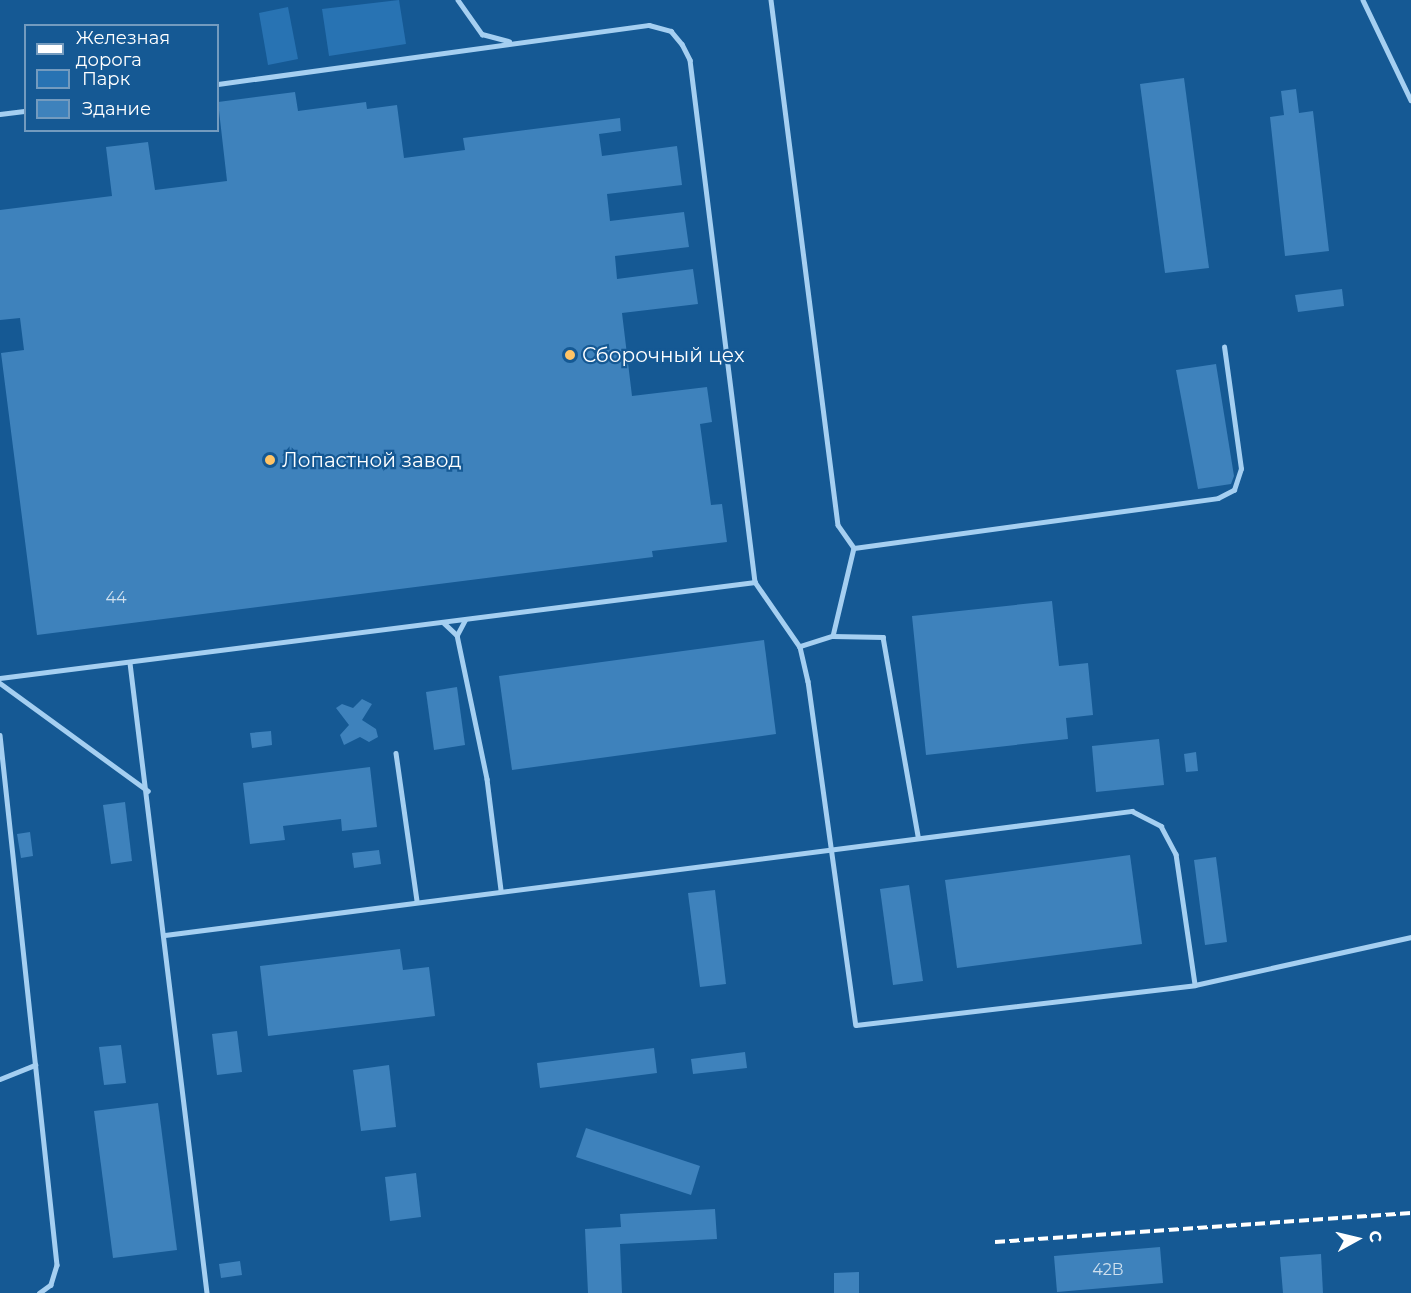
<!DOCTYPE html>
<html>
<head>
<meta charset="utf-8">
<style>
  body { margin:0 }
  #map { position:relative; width:1411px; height:1293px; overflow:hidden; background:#155994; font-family:Montserrat,sans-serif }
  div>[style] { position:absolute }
  .green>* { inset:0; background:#2873b3 }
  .building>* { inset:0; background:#3e82bc }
  .lane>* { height:4.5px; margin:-2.25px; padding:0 2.25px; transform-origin:2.25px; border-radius:2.25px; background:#a5cff1 }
  .rail>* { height:4px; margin-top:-2px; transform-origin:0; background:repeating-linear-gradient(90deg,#fff 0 10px,transparent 0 14.5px) }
  .dots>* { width:16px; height:16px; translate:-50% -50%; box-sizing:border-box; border:3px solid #155994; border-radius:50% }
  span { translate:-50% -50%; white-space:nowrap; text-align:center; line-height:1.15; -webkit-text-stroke:4.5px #155994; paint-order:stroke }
  .number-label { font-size:16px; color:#cfe0ee }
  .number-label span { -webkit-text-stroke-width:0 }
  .poi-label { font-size:20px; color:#fff }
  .left { translate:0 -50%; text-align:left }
  .legend { position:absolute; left:24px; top:24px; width:195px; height:108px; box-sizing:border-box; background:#155994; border:2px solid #739bbf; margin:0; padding:8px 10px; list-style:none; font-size:18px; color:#fff }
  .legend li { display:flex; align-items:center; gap:12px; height:30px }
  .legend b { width:30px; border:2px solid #739bbf }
  .north { position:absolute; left:1327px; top:1209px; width:60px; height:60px; -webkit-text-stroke:4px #155994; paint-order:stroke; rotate:82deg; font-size:16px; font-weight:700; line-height:24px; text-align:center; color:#fff }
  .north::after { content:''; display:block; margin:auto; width:21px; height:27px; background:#fff; clip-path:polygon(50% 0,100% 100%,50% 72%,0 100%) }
</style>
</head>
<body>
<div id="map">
  <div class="green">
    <i style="clip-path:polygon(399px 0,406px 44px,329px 56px,322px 9px)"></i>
    <i style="clip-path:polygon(288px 7px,298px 59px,268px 65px,259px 13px)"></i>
  </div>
  <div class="building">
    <i style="clip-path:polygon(1184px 78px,1209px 268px,1165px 273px,1140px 84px)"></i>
    <i style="clip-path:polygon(1296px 89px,1299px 113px,1313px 111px,1329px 251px,1285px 256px,1270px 117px,1284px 115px,1281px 91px)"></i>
    <i style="clip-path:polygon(295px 92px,298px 111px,366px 102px,367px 109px,397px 105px,404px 158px,465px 150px,463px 138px,620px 118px,621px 131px,599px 134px,602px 156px,677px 146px,682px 185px,607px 194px,610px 221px,684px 212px,689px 247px,615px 256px,617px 279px,693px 269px,698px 304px,622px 313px,632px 396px,707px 387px,712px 422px,700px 424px,711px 505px,722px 504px,727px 542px,652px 551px,653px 557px,37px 635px,1px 353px,24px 350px,20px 318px,0 320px,0 210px,112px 196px,106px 147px,148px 142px,155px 190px,227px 181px,218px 102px)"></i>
    <i style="clip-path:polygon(1342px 289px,1344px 306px,1298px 312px,1295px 295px)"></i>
    <i style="clip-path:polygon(1216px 364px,1234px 476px,1231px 484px,1198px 489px,1176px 370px)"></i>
    <i style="clip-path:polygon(1052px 601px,1059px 666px,1088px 663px,1093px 715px,1066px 718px,1068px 739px,926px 755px,912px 616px)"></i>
    <i style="clip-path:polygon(764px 640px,776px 734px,512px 770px,499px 676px)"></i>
    <i style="clip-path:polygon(457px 687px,465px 745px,434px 750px,426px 692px)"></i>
    <i style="clip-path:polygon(362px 699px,372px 704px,362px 720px,376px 729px,378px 737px,369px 742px,360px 737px,344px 745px,340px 735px,349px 725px,336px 708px,342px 704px,353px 708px)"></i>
    <i style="clip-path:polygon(271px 731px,272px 745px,252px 748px,250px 733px)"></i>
    <i style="clip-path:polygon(1159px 739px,1164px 785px,1096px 792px,1092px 746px)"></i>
    <i style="clip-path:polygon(1196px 752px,1198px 771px,1186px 772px,1184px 754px)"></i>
    <i style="clip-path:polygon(370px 767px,377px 827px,342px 831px,341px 819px,283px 826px,285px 840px,250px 844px,243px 783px)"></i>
    <i style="clip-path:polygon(125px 802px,132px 861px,111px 864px,103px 805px)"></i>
    <i style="clip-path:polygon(30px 832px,33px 856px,21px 858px,17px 834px)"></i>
    <i style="clip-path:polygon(379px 850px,381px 864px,354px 868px,352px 853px)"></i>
    <i style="clip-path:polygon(1130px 855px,1142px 944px,957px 968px,945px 880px)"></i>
    <i style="clip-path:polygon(1216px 857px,1227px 942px,1205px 945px,1194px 860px)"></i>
    <i style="clip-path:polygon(909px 885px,923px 981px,893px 985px,880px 889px)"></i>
    <i style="clip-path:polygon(715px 890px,726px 984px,700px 987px,688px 893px)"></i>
    <i style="clip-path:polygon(400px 949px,403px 970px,429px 967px,435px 1016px,268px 1036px,260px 966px)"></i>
    <i style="clip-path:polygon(237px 1031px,242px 1072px,217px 1075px,212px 1034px)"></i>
    <i style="clip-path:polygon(121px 1045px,126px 1083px,104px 1085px,99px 1047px)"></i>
    <i style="clip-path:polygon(654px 1048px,657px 1073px,540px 1088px,537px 1063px)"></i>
    <i style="clip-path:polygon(745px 1052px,747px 1068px,693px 1074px,691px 1059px)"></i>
    <i style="clip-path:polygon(389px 1065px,396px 1127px,361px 1131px,353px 1070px)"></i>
    <i style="clip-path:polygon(158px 1103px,177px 1250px,113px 1258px,94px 1111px)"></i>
    <i style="clip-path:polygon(586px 1128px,700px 1166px,691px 1195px,576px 1157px)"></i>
    <i style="clip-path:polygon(416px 1173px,421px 1217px,390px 1221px,385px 1177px)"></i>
    <i style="clip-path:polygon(715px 1209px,717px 1239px,620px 1244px,622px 1293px,588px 1293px,585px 1229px,621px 1227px,620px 1214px)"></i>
    <i style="clip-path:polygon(1160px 1247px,1163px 1283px,1057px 1292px,1054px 1256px)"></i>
    <i style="clip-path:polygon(1321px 1254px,1323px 1293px,1283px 1293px,1280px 1257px)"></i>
    <i style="clip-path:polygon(240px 1261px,242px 1275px,221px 1278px,219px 1264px)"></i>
    <i style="clip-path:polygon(859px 1272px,859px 1293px,834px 1293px,834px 1273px)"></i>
  </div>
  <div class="lane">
    <i style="left:458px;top:0;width:42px;rotate:54.8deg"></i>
    <i style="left:482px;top:34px;width:28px;rotate:15deg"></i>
    <i style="left:771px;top:0;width:529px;rotate:82.73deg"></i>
    <i style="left:838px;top:525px;width:28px;rotate:55deg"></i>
    <i style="left:854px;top:548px;width:90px;rotate:103.4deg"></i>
    <i style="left:833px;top:636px;width:35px;rotate:162deg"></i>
    <i style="left:1363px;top:0;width:111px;rotate:64.4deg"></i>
    <i style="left:218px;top:84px;width:435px;rotate:-7.8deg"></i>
    <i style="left:649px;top:25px;width:23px;rotate:15deg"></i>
    <i style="left:671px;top:31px;width:17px;rotate:50deg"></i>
    <i style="left:682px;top:44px;width:18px;rotate:63deg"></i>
    <i style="left:690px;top:60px;width:526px;rotate:82.9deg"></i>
    <i style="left:755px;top:582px;width:79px;rotate:55.3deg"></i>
    <i style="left:800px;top:647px;width:35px;rotate:77deg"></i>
    <i style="left:808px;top:681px;width:347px;rotate:82.1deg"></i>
    <i style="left:856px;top:1025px;width:341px;rotate:-6.7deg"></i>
    <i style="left:1195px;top:985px;width:221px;rotate:-12.5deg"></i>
    <i style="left:0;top:114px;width:26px;rotate:-7deg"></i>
    <i style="left:854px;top:548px;width:367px;rotate:-7.8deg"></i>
    <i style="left:1218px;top:498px;width:18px;rotate:-27deg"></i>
    <i style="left:1234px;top:490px;width:22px;rotate:-72deg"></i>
    <i style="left:1241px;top:469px;width:123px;rotate:-97.9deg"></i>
    <i style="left:444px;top:623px;width:18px;rotate:43deg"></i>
    <i style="left:457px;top:635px;width:147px;rotate:78.2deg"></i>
    <i style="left:487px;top:779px;width:112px;rotate:82.8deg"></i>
    <i style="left:457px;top:635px;width:17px;rotate:-62deg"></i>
    <i style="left:833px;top:636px;width:50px;rotate:1.1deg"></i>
    <i style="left:883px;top:637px;width:202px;rotate:80deg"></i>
    <i style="left:130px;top:663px;width:635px;rotate:83.03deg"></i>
    <i style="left:0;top:678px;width:761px;rotate:-7.25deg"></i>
    <i style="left:0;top:683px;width:183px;rotate:36.1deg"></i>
    <i style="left:0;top:735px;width:533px;rotate:83.86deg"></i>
    <i style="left:57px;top:1265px;width:21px;rotate:107deg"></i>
    <i style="left:51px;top:1285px;width:14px;rotate:144deg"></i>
    <i style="left:396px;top:753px;width:149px;rotate:81.9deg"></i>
    <i style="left:165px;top:935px;width:975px;rotate:-7.31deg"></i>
    <i style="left:1132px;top:811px;width:33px;rotate:27deg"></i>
    <i style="left:1161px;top:826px;width:32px;rotate:62deg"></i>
    <i style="left:1176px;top:854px;width:132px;rotate:81.7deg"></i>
    <i style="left:0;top:1079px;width:38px;rotate:-22deg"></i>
  </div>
  <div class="rail">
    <i style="left:995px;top:1242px;width:417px;rotate:-4deg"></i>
  </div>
  <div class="dots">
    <i style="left:570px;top:355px;background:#ffc466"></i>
    <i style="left:270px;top:460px;background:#ffc466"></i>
  </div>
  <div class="number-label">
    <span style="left:116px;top:598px">44</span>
    <span style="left:1108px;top:1270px">42В</span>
  </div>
  <div class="poi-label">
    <span class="left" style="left:582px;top:355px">Сборочный цех</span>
    <span class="left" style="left:282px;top:460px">Лопастной завод</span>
  </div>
  <ul class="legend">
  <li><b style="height:8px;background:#fff"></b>Железная дорога</li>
  <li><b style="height:16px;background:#2873b3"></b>Парк</li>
  <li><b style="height:16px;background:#3e82bc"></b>Здание</li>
  </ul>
  <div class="north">С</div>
</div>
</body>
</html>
